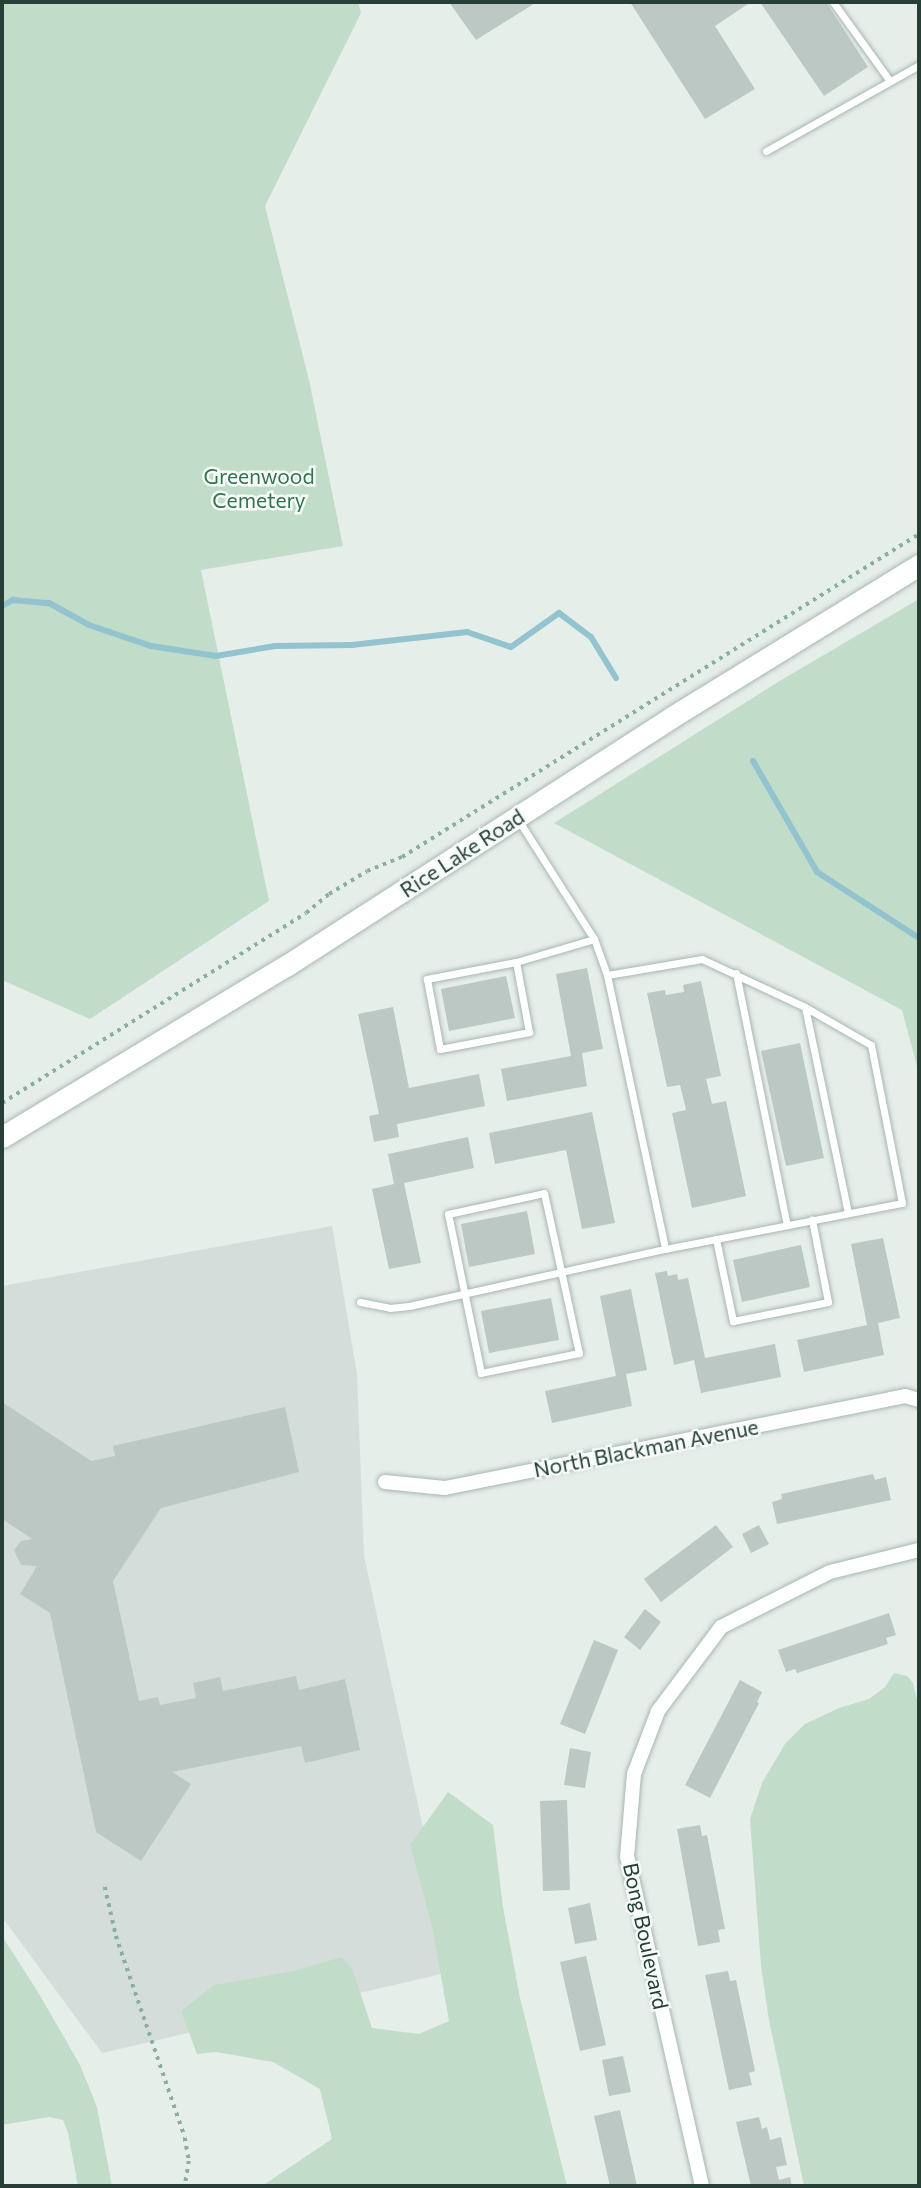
<!DOCTYPE html>
<html>
<head>
<meta charset="utf-8">
<style>
  body { margin:0 }
  #map { position:relative; width:921px; height:2188px; overflow:hidden; background:#e6eeea; font-family:Commissioner,sans-serif }
  div>[style] { position:absolute }
  .built>* { inset:0; background:#d4ddd9 }
  .green>* { inset:0; background:#c1ddc9 }
  .stream>* { height:6px; margin:-3px; padding:0 3px; transform-origin:3px; border-radius:3px; background:#92c3ce }
  .building>* { inset:0; background:#bbc8c3 }
  .path>* { height:3.5px; margin-top:-1.75px; transform-origin:0; background:repeating-linear-gradient(90deg,#89afa4 0 3.5px,transparent 0 8.5px) }
  .roads { filter:drop-shadow(0 0 2px #a9b6b1) drop-shadow(0 0 2px #a9b6b1) }
  .lane>* { height:7px; margin:-3.5px; padding:0 3.5px; transform-origin:3.5px; border-radius:3.5px; background:#fff }
  .street>* { height:14px; margin:-7px; padding:0 7px; transform-origin:7px; border-radius:7px; background:#fff }
  .secondary>* { height:21px; margin:-10.5px; padding:0 10.5px; transform-origin:10.5px; border-radius:10.5px; background:#fff }
  span { translate:-50% -50%; white-space:nowrap; text-align:center; line-height:1.15; -webkit-text-stroke:5px #f6faf8; paint-order:stroke }
  .park-label { font-size:21px; color:#33734d }
  .street-label { font-size:21px; color:#263f39 }
  .frame { position:absolute; inset:0; border:4px solid #263f39; pointer-events:none }
</style>
</head>
<body>
<div id="map">
  <div class="built">
    <i style="clip-path:polygon(332px 1226px,357px 1374px,364px 1556px,454px 1971px,102px 2053px,2px 1917px,2px 1286px)"></i>
  </div>
  <div class="green">
    <i style="clip-path:polygon(2px 2px,358px 2px,361px 13px,265px 206px,309px 380px,343px 546px,201px 570px,269px 901px,90px 1019px,2px 980px)"></i>
    <i style="clip-path:polygon(919px 599px,919px 1074px,902px 1010px,554px 823px,778px 682px)"></i>
    <i style="clip-path:polygon(894px 1673px,907px 1676px,913px 1683px,919px 1709px,919px 2186px,804px 2186px,769px 2020px,761px 1966px,750px 1819px,762px 1783px,785px 1744px,805px 1724px,839px 1708px,869px 1699px,885px 1687px)"></i>
    <i style="clip-path:polygon(448px 1792px,493px 1825px,503px 1907px,520px 1998px,567px 2186px,262px 2186px,332px 2139px,320px 2089px,273px 2062px,216px 2052px,197px 2054px,181px 2011px,214px 1985px,294px 1971px,342px 1957px,353px 1971px,372px 2028px,419px 2034px,449px 2021px,432px 1926px,410px 1845px)"></i>
    <i style="clip-path:polygon(2px 1936px,38px 1992px,80px 2065px,97px 2107px,112px 2186px,78px 2186px,68px 2133px,63px 2120px,49px 2117px,2px 2125px)"></i>
  </div>
  <div class="stream">
    <i style="left:2px;top:606px;width:13px;rotate:-29deg"></i>
    <i style="left:13px;top:600px;width:36px;rotate:5deg"></i>
    <i style="left:49px;top:603px;width:46px;rotate:28.8deg"></i>
    <i style="left:89px;top:625px;width:65px;rotate:18.7deg"></i>
    <i style="left:151px;top:646px;width:66px;rotate:8.7deg"></i>
    <i style="left:216px;top:656px;width:60px;rotate:-9.6deg"></i>
    <i style="left:275px;top:646px;width:77px;rotate:-0.7deg"></i>
    <i style="left:352px;top:645px;width:116px;rotate:-6.4deg"></i>
    <i style="left:467px;top:632px;width:46px;rotate:18.8deg"></i>
    <i style="left:511px;top:647px;width:59px;rotate:-35.3deg"></i>
    <i style="left:559px;top:613px;width:40px;rotate:37deg"></i>
    <i style="left:591px;top:637px;width:48px;rotate:58.6deg"></i>
    <i style="left:753px;top:761px;width:128px;rotate:60deg"></i>
    <i style="left:817px;top:872px;width:121px;rotate:32.9deg"></i>
  </div>
  <div class="building">
    <i style="clip-path:polygon(449px 2px,537px 2px,476px 40px)"></i>
    <i style="clip-path:polygon(630px 2px,751px 2px,715px 26px,755px 89px,705px 119px)"></i>
    <i style="clip-path:polygon(760px 2px,826px 2px,868px 67px,824px 96px)"></i>
    <i style="clip-path:polygon(587px 968px,603px 1049px,582px 1053px,587px 1086px,507px 1101px,501px 1069px,571px 1056px,556px 974px)"></i>
    <i style="clip-path:polygon(506px 976px,515px 1018px,449px 1031px,441px 989px)"></i>
    <i style="clip-path:polygon(701px 981px,721px 1076px,706px 1079px,712px 1104px,726px 1101px,746px 1196px,692px 1208px,672px 1113px,686px 1110px,680px 1085px,667px 1087px,647px 993px,665px 990px,666px 995px,684px 992px,683px 985px)"></i>
    <i style="clip-path:polygon(393px 1007px,409px 1088px,479px 1074px,485px 1106px,397px 1124px,399px 1137px,374px 1142px,369px 1116px,379px 1114px,358px 1014px)"></i>
    <i style="clip-path:polygon(800px 1043px,824px 1158px,786px 1166px,761px 1051px)"></i>
    <i style="clip-path:polygon(592px 1112px,615px 1223px,582px 1229px,566px 1150px,495px 1164px,489px 1133px)"></i>
    <i style="clip-path:polygon(468px 1137px,474px 1168px,404px 1183px,421px 1263px,389px 1269px,372px 1189px,394px 1184px,388px 1154px)"></i>
    <i style="clip-path:polygon(527px 1211px,535px 1254px,469px 1267px,461px 1224px)"></i>
    <i style="clip-path:polygon(883px 1238px,900px 1318px,878px 1323px,884px 1355px,804px 1372px,797px 1340px,867px 1325px,851px 1244px)"></i>
    <i style="clip-path:polygon(801px 1245px,810px 1287px,742px 1302px,733px 1260px)"></i>
    <i style="clip-path:polygon(667px 1271px,668px 1276px,677px 1274px,678px 1280px,688px 1278px,705px 1358px,775px 1344px,781px 1377px,701px 1393px,694px 1360px,674px 1365px,655px 1273px)"></i>
    <i style="clip-path:polygon(631px 1289px,647px 1370px,626px 1374px,632px 1406px,552px 1423px,545px 1391px,616px 1376px,600px 1296px)"></i>
    <i style="clip-path:polygon(551px 1298px,559px 1340px,489px 1353px,481px 1311px)"></i>
    <i style="clip-path:polygon(2px 1402px,91px 1461px,115px 1456px,113px 1446px,285px 1407px,299px 1472px,161px 1508px,113px 1581px,139px 1701px,158px 1697px,160px 1705px,196px 1698px,193px 1683px,220px 1677px,223px 1691px,296px 1676px,299px 1690px,345px 1679px,360px 1750px,305px 1763px,301px 1746px,172px 1772px,191px 1784px,141px 1861px,96px 1832px,50px 1613px,20px 1594px,37px 1566px,21px 1565px,14px 1550px,21px 1541px,32px 1539px,2px 1519px)"></i>
    <i style="clip-path:polygon(873px 1474px,875px 1480px,886px 1477px,891px 1500px,777px 1524px,772px 1502px,782px 1499px,781px 1494px)"></i>
    <i style="clip-path:polygon(716px 1525px,733px 1547px,661px 1602px,644px 1579px)"></i>
    <i style="clip-path:polygon(759px 1525px,769px 1544px,751px 1553px,742px 1534px)"></i>
    <i style="clip-path:polygon(645px 1609px,661px 1622px,640px 1650px,624px 1637px)"></i>
    <i style="clip-path:polygon(889px 1613px,896px 1635px,886px 1638px,888px 1644px,797px 1673px,795px 1669px,786px 1672px,778px 1650px)"></i>
    <i style="clip-path:polygon(594px 1640px,618px 1650px,585px 1734px,560px 1724px)"></i>
    <i style="clip-path:polygon(740px 1680px,762px 1692px,757px 1702px,759px 1703px,710px 1798px,685px 1785px)"></i>
    <i style="clip-path:polygon(570px 1748px,591px 1752px,585px 1788px,564px 1785px)"></i>
    <i style="clip-path:polygon(567px 1800px,570px 1890px,543px 1891px,540px 1801px)"></i>
    <i style="clip-path:polygon(700px 1825px,702px 1836px,707px 1835px,725px 1929px,718px 1930px,720px 1942px,698px 1946px,677px 1829px)"></i>
    <i style="clip-path:polygon(590px 1903px,597px 1940px,575px 1944px,568px 1908px)"></i>
    <i style="clip-path:polygon(586px 1956px,606px 2045px,580px 2051px,560px 1962px)"></i>
    <i style="clip-path:polygon(728px 1971px,730px 1981px,736px 1980px,755px 2071px,749px 2073px,752px 2085px,729px 2090px,705px 1975px)"></i>
    <i style="clip-path:polygon(623px 2056px,631px 2092px,609px 2096px,602px 2060px)"></i>
    <i style="clip-path:polygon(620px 2110px,637px 2186px,610px 2186px,594px 2116px)"></i>
    <i style="clip-path:polygon(759px 2117px,762px 2129px,767px 2127px,770px 2140px,781px 2137px,787px 2165px,776px 2167px,779px 2180px,790px 2177px,792px 2186px,751px 2186px,736px 2122px)"></i>
  </div>
  <div class="path">
    <i style="left:2px;top:1103px;width:358px;rotate:-32deg"></i>
    <i style="left:306px;top:913px;width:30px;rotate:-40deg"></i>
    <i style="left:329px;top:894px;width:44px;rotate:-31.2deg"></i>
    <i style="left:367px;top:871px;width:38px;rotate:-22deg"></i>
    <i style="left:402px;top:857px;width:610px;rotate:-32deg"></i>
    <i style="left:105px;top:1887px;width:50px;rotate:77.3deg"></i>
    <i style="left:116px;top:1936px;width:213px;rotate:71.1deg"></i>
    <i style="left:185px;top:2138px;width:23px;rotate:80deg"></i>
    <i style="left:189px;top:2161px;width:25px;rotate:99deg"></i>
  </div>
  <div class="roads">
    <div class="lane">
      <i style="left:833px;top:2px;width:97px;rotate:54.2deg"></i>
      <i style="left:766px;top:151px;width:176px;rotate:-29.3deg"></i>
      <i style="left:517px;top:818px;width:143px;rotate:57.5deg"></i>
      <i style="left:594px;top:939px;width:38px;rotate:70deg"></i>
      <i style="left:607px;top:975px;width:280px;rotate:78deg"></i>
      <i style="left:665px;top:1249px;width:241px;rotate:-11deg"></i>
      <i style="left:902px;top:1203px;width:161px;rotate:-101.1deg"></i>
      <i style="left:871px;top:1045px;width:76px;rotate:-150.1deg"></i>
      <i style="left:805px;top:1007px;width:114px;rotate:-155deg"></i>
      <i style="left:702px;top:959px;width:96px;rotate:170.4deg"></i>
      <i style="left:516px;top:962px;width:91px;rotate:169.2deg"></i>
      <i style="left:427px;top:979px;width:71px;rotate:79.5deg"></i>
      <i style="left:440px;top:1049px;width:91px;rotate:-10.8deg"></i>
      <i style="left:529px;top:1032px;width:71px;rotate:-100.5deg"></i>
      <i style="left:516px;top:962px;width:81px;rotate:-16.4deg"></i>
      <i style="left:736px;top:973px;width:257px;rotate:78.6deg"></i>
      <i style="left:805px;top:1007px;width:210px;rotate:78.2deg"></i>
      <i style="left:544px;top:1193px;width:164px;rotate:77.7deg"></i>
      <i style="left:579px;top:1353px;width:100px;rotate:168.5deg"></i>
      <i style="left:481px;top:1373px;width:162px;rotate:-101.7deg"></i>
      <i style="left:448px;top:1214px;width:98px;rotate:-12.3deg"></i>
      <i style="left:716px;top:1239px;width:84px;rotate:78.3deg"></i>
      <i style="left:733px;top:1321px;width:97px;rotate:-11.3deg"></i>
      <i style="left:828px;top:1302px;width:84px;rotate:-101deg"></i>
      <i style="left:360px;top:1302px;width:31px;rotate:11deg"></i>
      <i style="left:390px;top:1308px;width:19px;rotate:-6deg"></i>
      <i style="left:409px;top:1306px;width:262px;rotate:-12.6deg"></i>
    </div>
    <div class="street">
      <i style="left:385px;top:1482px;width:60px;rotate:5.7deg"></i>
      <i style="left:445px;top:1488px;width:469px;rotate:-11.3deg"></i>
      <i style="left:905px;top:1396px;width:15px;rotate:16deg"></i>
      <i style="left:702px;top:2186px;width:337px;rotate:-102.8deg"></i>
      <i style="left:627px;top:1857px;width:83px;rotate:-85.2deg"></i>
      <i style="left:634px;top:1774px;width:67px;rotate:-69.1deg"></i>
      <i style="left:658px;top:1711px;width:105px;rotate:-53.1deg"></i>
      <i style="left:721px;top:1627px;width:122px;rotate:-26.8deg"></i>
      <i style="left:830px;top:1572px;width:92px;rotate:-13.9deg"></i>
    </div>
    <div class="secondary">
      <i style="left:2px;top:1137px;width:332px;rotate:-31.1deg"></i>
      <i style="left:286px;top:966px;width:459px;rotate:-32.8deg"></i>
      <i style="left:672px;top:717px;width:290px;rotate:-31.6deg"></i>
    </div>
  </div>
  <div class="park-label">
    <span style="left:259px;top:488px">Greenwood<br>Cemetery</span>
  </div>
  <div class="street-label">
    <span style="left:462px;top:853px;rotate:-33deg">Rice Lake Road</span>
    <span style="left:646px;top:1448px;rotate:-11deg">North Blackman Avenue</span>
    <span style="left:646px;top:1936px;rotate:78deg">Bong Boulevard</span>
  </div>
  <div class="frame"></div>
</div>
</body>
</html>
